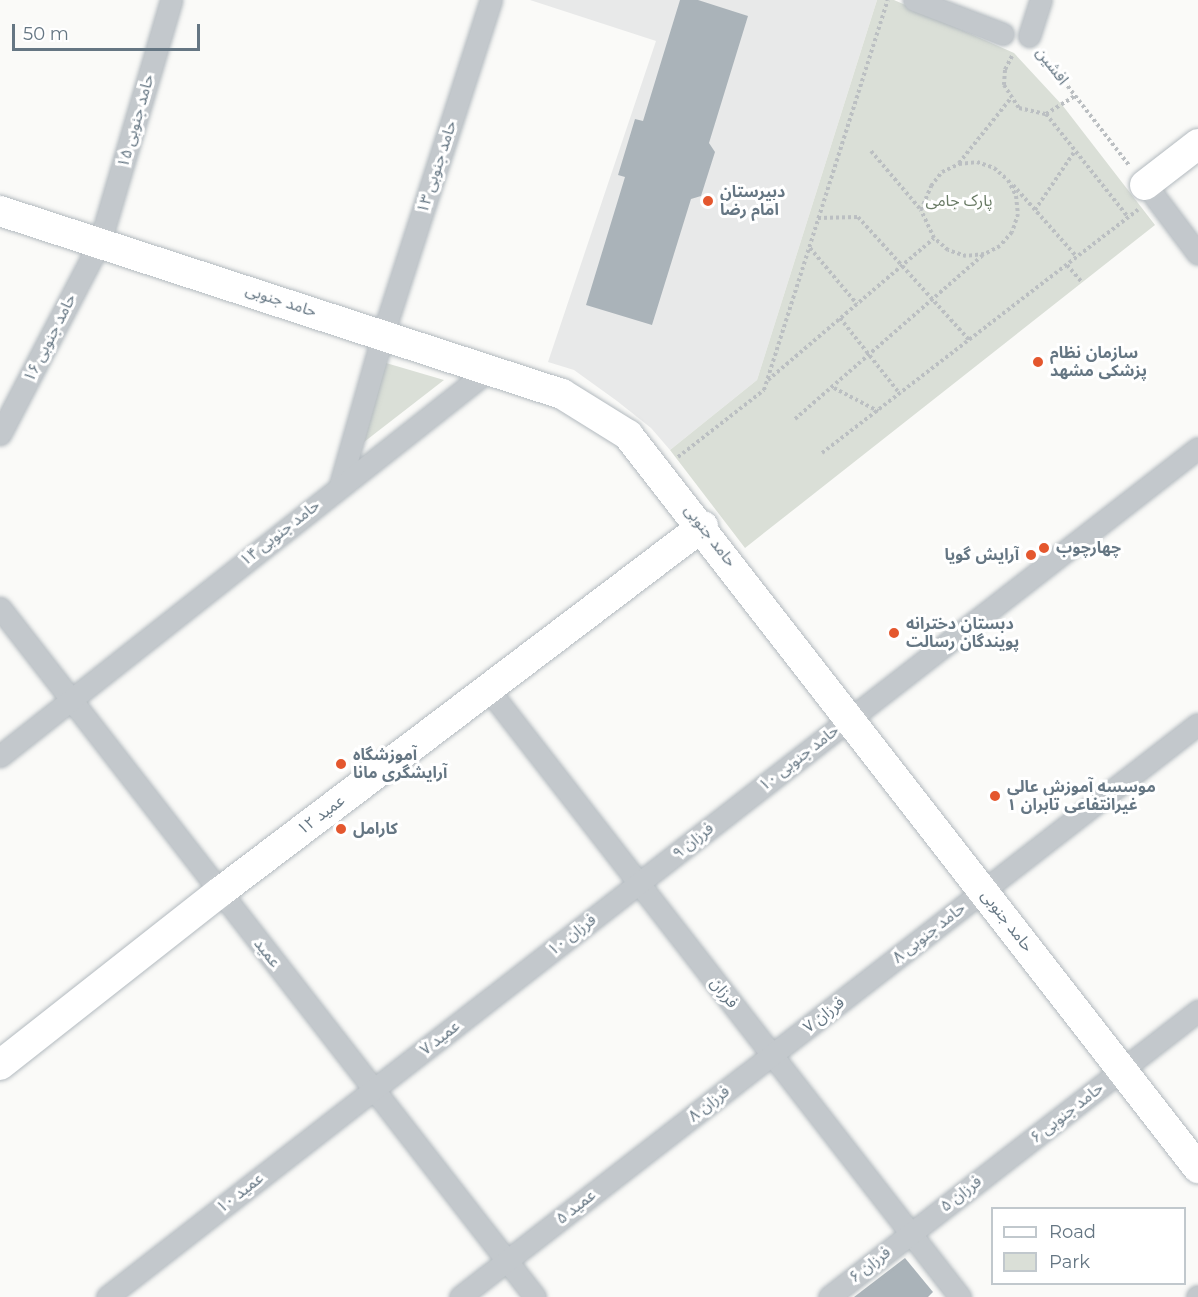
<!DOCTYPE html>
<html>
<head>
<meta charset="utf-8">
<style>
  body { margin:0 }
  #map { position:relative; width:1198px; height:1297px; overflow:hidden; background:#fafaf8; font-family:Montserrat,"Noto Sans Arabic",sans-serif }
  div>[style] { position:absolute }
  .built>* { inset:0; background:#e8e9e9 }
  .green>* { inset:0; background:#dadfd7 }
  .building>* { inset:0; background:#aab3b9 }
  .path>* { height:4px; margin-top:-2px; transform-origin:0; background:repeating-linear-gradient(90deg,#bbbfc2 0 3px,transparent 0 6px) }
  .roads { filter:drop-shadow(0 0 2px #b3babf) drop-shadow(0 0 2px #b3babf) }
  .street>* { height:21px; margin:-10.5px; padding:0 10.5px; transform-origin:10.5px; border-radius:10.5px; background:#c3c8cc }
  .secondary>* { height:30px; margin:-15px; padding:0 15px; transform-origin:15px; border-radius:15px; background:#fff }
  .dots>* { width:16px; height:16px; translate:-50% -50%; box-sizing:border-box; border:3px solid #fff; border-radius:50% }
  span { translate:-50% -50%; white-space:nowrap; text-align:center; line-height:1.15; -webkit-text-stroke:6px #fff; paint-order:stroke }
  .street-label { font-size:16px; color:#657683 }
  .poi-label { font-size:16px; color:#657683; font-weight:700 }
  .left { translate:0 -50%; text-align:left }
  .right { translate:-100% -50%; text-align:right }
  .park-label { font-size:16px; color:#687a64 }
  .legend { position:absolute; left:991px; top:1207px; width:195px; height:78px; box-sizing:border-box; background:#fff; border:2px solid #c1c8cd; margin:0; padding:8px 10px; list-style:none; font-size:18px; color:#657683 }
  .legend li { display:flex; align-items:center; gap:12px; height:30px }
  .legend b { width:30px; border:2px solid #c1c8cd }
  .scale { position:absolute; left:12px; top:24px; width:188px; height:27px; box-sizing:border-box; border:3px solid #657683; border-top:0; padding-left:8px; font-size:18px; line-height:21px; white-space:nowrap; color:#657683; -webkit-text-stroke:4px #fff; paint-order:stroke }
</style>
</head>
<body>
<div id="map">
  <div class="built">
    <i style="clip-path:polygon(530px 0,877px 0,757px 380px,670px 450px,651px 428px,617px 401px,574px 370px,548px 362px,656px 41px)"></i>
  </div>
  <div class="green">
    <i style="clip-path:polygon(877px 0,894px 0,1014px 53px,1063px 106px,1155px 225px,745px 548px,670px 450px,757px 380px)"></i>
    <i style="clip-path:polygon(386px 363px,444px 380px,364px 442px)"></i>
  </div>
  <div class="building">
    <i style="clip-path:polygon(680px 0,698px 0,748px 16px,709px 143px,715px 152px,701px 196px,691px 199px,652px 325px,586px 305px,625px 177px,618px 175px,635px 119px,643px 121px)"></i>
    <i style="clip-path:polygon(905px 1258px,933px 1292px,928px 1297px,854px 1297px)"></i>
  </div>
  <div class="path">
    <i style="left:1042px;top:53px;width:142px;rotate:52.2deg"></i>
    <i style="left:1012px;top:56px;width:16px;rotate:117deg"></i>
    <i style="left:1005px;top:70px;width:15px;rotate:94deg"></i>
    <i style="left:1004px;top:85px;width:27px;rotate:57deg"></i>
    <i style="left:1019px;top:108px;width:28px;rotate:13deg"></i>
    <i style="left:1046px;top:114px;width:34px;rotate:-32deg"></i>
    <i style="left:1046px;top:114px;width:132px;rotate:51.5deg"></i>
    <i style="left:871px;top:151px;width:77px;rotate:49.7deg"></i>
    <i style="left:977px;top:162px;width:18px;rotate:19deg"></i>
    <i style="left:994px;top:168px;width:18px;rotate:41deg"></i>
    <i style="left:1008px;top:180px;width:18px;rotate:63deg"></i>
    <i style="left:1016px;top:196px;width:18px;rotate:84deg"></i>
    <i style="left:1018px;top:214px;width:19px;rotate:108deg"></i>
    <i style="left:1012px;top:232px;width:18px;rotate:131deg"></i>
    <i style="left:1000px;top:246px;width:18px;rotate:153deg"></i>
    <i style="left:984px;top:254px;width:18px;rotate:174deg"></i>
    <i style="left:966px;top:256px;width:19px;rotate:-162deg"></i>
    <i style="left:948px;top:250px;width:18px;rotate:-139deg"></i>
    <i style="left:934px;top:238px;width:31px;rotate:-115deg"></i>
    <i style="left:921px;top:210px;width:26px;rotate:-67deg"></i>
    <i style="left:931px;top:186px;width:18px;rotate:-52deg"></i>
    <i style="left:942px;top:172px;width:19px;rotate:-25deg"></i>
    <i style="left:959px;top:164px;width:18px;rotate:-6deg"></i>
    <i style="left:959px;top:163px;width:82px;rotate:-51.4deg"></i>
    <i style="left:1013px;top:185px;width:96px;rotate:48.4deg"></i>
    <i style="left:1035px;top:210px;width:71px;rotate:-55.9deg"></i>
    <i style="left:818px;top:218px;width:40px;rotate:-1.4deg"></i>
    <i style="left:858px;top:217px;width:166px;rotate:47.9deg"></i>
    <i style="left:810px;top:248px;width:73px;rotate:50deg"></i>
    <i style="left:1067px;top:265px;width:23px;rotate:49deg"></i>
    <i style="left:840px;top:318px;width:97px;rotate:51.7deg"></i>
    <i style="left:768px;top:380px;width:218px;rotate:-40.5deg"></i>
    <i style="left:834px;top:388px;width:50px;rotate:27.6deg"></i>
    <i style="left:795px;top:419px;width:249px;rotate:-41.1deg"></i>
    <i style="left:822px;top:453px;width:399px;rotate:-37.6deg"></i>
    <i style="left:678px;top:457px;width:109px;rotate:-37.9deg"></i>
    <i style="left:764px;top:390px;width:409px;rotate:-72.4deg"></i>
  </div>
  <div class="roads">
    <div class="street">
      <i style="left:914px;top:0;width:95px;rotate:20.9deg"></i>
      <i style="left:1029px;top:36px;width:38px;rotate:-72deg"></i>
      <i style="left:1155px;top:197px;width:71px;rotate:53deg"></i>
      <i style="left:0;top:434px;width:216px;rotate:-62.5deg"></i>
      <i style="left:100px;top:242px;width:252px;rotate:-73.6deg"></i>
      <i style="left:340px;top:485px;width:157px;rotate:-74.1deg"></i>
      <i style="left:383px;top:334px;width:351px;rotate:-72.1deg"></i>
      <i style="left:0;top:608px;width:872px;rotate:52.17deg"></i>
      <i style="left:488px;top:689px;width:770px;rotate:52.18deg"></i>
      <i style="left:0;top:756px;width:624px;rotate:-38.3deg"></i>
      <i style="left:107px;top:1297px;width:1382px;rotate:-37.89deg"></i>
      <i style="left:460px;top:1297px;width:934px;rotate:-37.83deg"></i>
      <i style="left:829px;top:1297px;width:467px;rotate:-37.8deg"></i>
      <i style="left:1197px;top:1297px;width:1px;rotate:-45deg"></i>
    </div>
    <div class="secondary">
      <i style="left:1145px;top:185px;width:67px;rotate:-37.7deg"></i>
      <i style="left:0;top:211px;width:591px;rotate:18.04deg"></i>
      <i style="left:562px;top:394px;width:78px;rotate:31.8deg"></i>
      <i style="left:628px;top:435px;width:929px;rotate:52.13deg"></i>
      <i style="left:0;top:1065px;width:280px;rotate:-38.2deg"></i>
      <i style="left:220px;top:892px;width:606px;rotate:-37.15deg"></i>
    </div>
  </div>
  <div class="dots">
    <i style="left:708px;top:201px;background:#e4572e"></i>
    <i style="left:1038px;top:362px;background:#e4572e"></i>
    <i style="left:1044px;top:548px;background:#e4572e"></i>
    <i style="left:1031px;top:555px;background:#e4572e"></i>
    <i style="left:894px;top:633px;background:#e4572e"></i>
    <i style="left:341px;top:764px;background:#e4572e"></i>
    <i style="left:995px;top:796px;background:#e4572e"></i>
    <i style="left:341px;top:829px;background:#e4572e"></i>
  </div>
  <div class="street-label">
    <span style="left:1052px;top:66px;rotate:52deg">افشین</span>
    <span style="left:136px;top:121px;rotate:-74deg">حامد جنوبی ۱۵</span>
    <span style="left:437px;top:167px;rotate:-72deg">حامد جنوبی ۱۳</span>
    <span style="left:281px;top:301px;rotate:18deg">حامد جنوبی</span>
    <span style="left:50px;top:338px;rotate:-63deg">حامد جنوبی ۱۶</span>
    <span style="left:280px;top:533px;rotate:-38deg">حامد جنوبی ۱۴</span>
    <span style="left:710px;top:536px;rotate:52deg">حامد جنوبی</span>
    <span style="left:799px;top:758px;rotate:-38deg">حامد جنوبی ۱۰</span>
    <span style="left:321px;top:815px;rotate:-37deg">عمید ۱۲</span>
    <span style="left:693px;top:841px;rotate:-38deg">فرزان ۹</span>
    <span style="left:1007px;top:921px;rotate:52deg">حامد جنوبی</span>
    <span style="left:929px;top:933px;rotate:-38deg">حامد جنوبی ۸</span>
    <span style="left:572px;top:935px;rotate:-38deg">فرزان ۱۰</span>
    <span style="left:267px;top:953px;rotate:52deg">عمید</span>
    <span style="left:724px;top:993px;rotate:52deg">فرزان</span>
    <span style="left:824px;top:1015px;rotate:-38deg">فرزان ۷</span>
    <span style="left:440px;top:1038px;rotate:-38deg">عمید ۷</span>
    <span style="left:709px;top:1104px;rotate:-38deg">فرزان ۸</span>
    <span style="left:1067px;top:1113px;rotate:-38deg">حامد جنوبی ۶</span>
    <span style="left:240px;top:1193px;rotate:-38deg">عمید ۱۰</span>
    <span style="left:961px;top:1194px;rotate:-38deg">فرزان ۵</span>
    <span style="left:576px;top:1207px;rotate:-38deg">عمید ۵</span>
    <span style="left:870px;top:1265px;rotate:-38deg">فرزان ۶</span>
  </div>
  <div class="poi-label">
    <span class="left" style="left:720px;top:201px">دبیرستان<br>امام رضا</span>
    <span class="left" style="left:1050px;top:362px">سازمان نظام<br>پزشکی مشهد</span>
    <span class="left" style="left:1056px;top:548px">چهارچوب</span>
    <span class="right" style="left:1019px;top:555px">آرایش گویا</span>
    <span class="left" style="left:906px;top:633px">دبستان دخترانه<br>پویندگان رسالت</span>
    <span class="left" style="left:353px;top:764px">آموزشگاه<br>آرایشگری مانا</span>
    <span class="left" style="left:1007px;top:796px">موسسه آموزش عالی<br>غیرانتفاعی تابران ۱</span>
    <span class="left" style="left:353px;top:829px">کارامل</span>
  </div>
  <div class="park-label">
    <span style="left:959px;top:201px">پارک جامی</span>
  </div>
  <ul class="legend">
  <li><b style="height:8px;background:#fff"></b>Road</li>
  <li><b style="height:16px;background:#dadfd7"></b>Park</li>
  </ul>
  <div class="scale">50 m</div>
</div>
</body>
</html>
